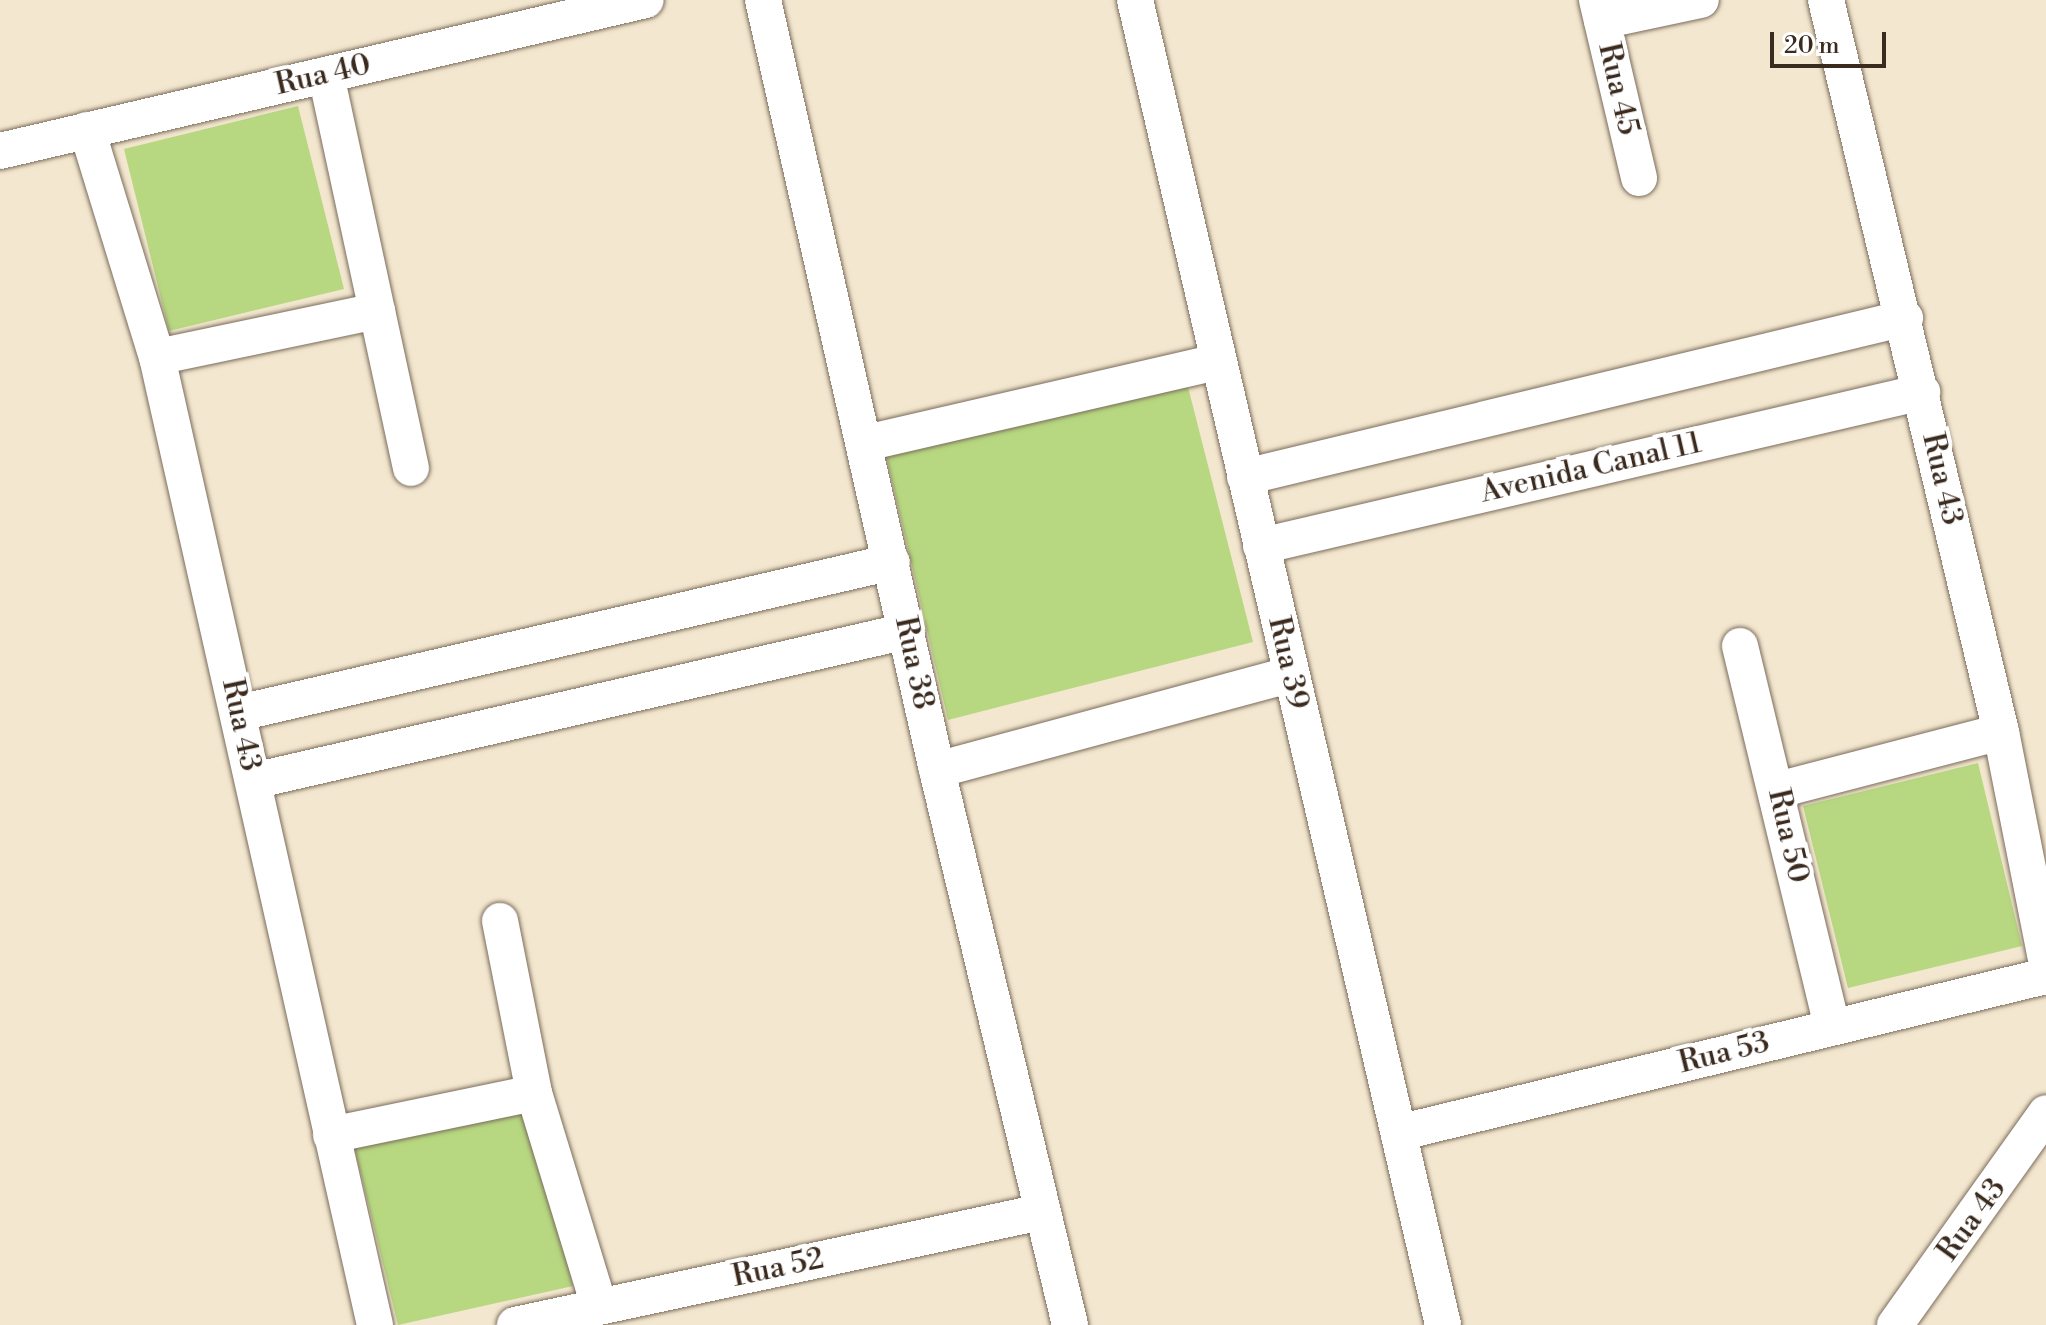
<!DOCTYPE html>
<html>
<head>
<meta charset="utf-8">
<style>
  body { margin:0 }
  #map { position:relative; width:2046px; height:1325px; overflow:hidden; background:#f3e7cf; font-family:"Libre Bodoni",serif }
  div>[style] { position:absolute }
  .green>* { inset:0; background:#b7d880 }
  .roads { filter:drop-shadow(0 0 2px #7b6c5c) drop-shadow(0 0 2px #7b6c5c) }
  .minor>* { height:36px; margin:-18px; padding:0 18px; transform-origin:18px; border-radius:18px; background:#fff }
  span { translate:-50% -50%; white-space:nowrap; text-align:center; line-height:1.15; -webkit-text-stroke:8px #fff; paint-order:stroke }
  .street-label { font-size:30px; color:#3b2a1e }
  .scale { position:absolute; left:1770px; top:32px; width:116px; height:36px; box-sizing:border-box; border:4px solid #3b2a1e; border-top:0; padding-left:10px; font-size:24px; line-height:28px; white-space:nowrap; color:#3b2a1e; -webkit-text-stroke:6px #fff; paint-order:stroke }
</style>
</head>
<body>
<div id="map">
  <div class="green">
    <i style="clip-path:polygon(298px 106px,344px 289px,169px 331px,124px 149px)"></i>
    <i style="clip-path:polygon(1187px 383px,1253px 642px,948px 720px,884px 446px)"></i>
    <i style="clip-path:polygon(1978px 763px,2022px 946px,1848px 988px,1803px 806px)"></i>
    <i style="clip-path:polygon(529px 1104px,573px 1286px,398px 1325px,354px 1146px)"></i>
  </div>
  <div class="roads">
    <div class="minor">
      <i style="left:763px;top:0;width:789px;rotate:77.27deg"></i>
      <i style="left:937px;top:770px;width:571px;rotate:76.52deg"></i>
      <i style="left:1135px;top:0;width:1360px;rotate:76.91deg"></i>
      <i style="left:1597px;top:0;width:183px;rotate:76.7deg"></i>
      <i style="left:1826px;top:0;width:753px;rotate:76.55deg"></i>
      <i style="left:2001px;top:732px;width:232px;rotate:78.8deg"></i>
      <i style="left:1602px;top:21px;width:101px;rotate:-12deg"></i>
      <i style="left:326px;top:75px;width:402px;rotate:77.8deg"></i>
      <i style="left:87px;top:130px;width:238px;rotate:72.9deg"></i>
      <i style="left:157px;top:357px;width:992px;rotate:77.31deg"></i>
      <i style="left:0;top:151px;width:663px;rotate:-13.16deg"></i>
      <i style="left:157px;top:357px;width:225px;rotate:-11.8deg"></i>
      <i style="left:866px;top:443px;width:361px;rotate:-13deg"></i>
      <i style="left:1245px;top:477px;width:679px;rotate:-13.54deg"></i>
      <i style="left:1261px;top:546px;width:679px;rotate:-13.11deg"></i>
      <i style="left:1740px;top:646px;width:391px;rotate:76.4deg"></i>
      <i style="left:239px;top:713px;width:670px;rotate:-13.02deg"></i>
      <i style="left:937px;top:770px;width:366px;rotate:-15.1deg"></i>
      <i style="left:253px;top:781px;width:671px;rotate:-12.92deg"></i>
      <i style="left:1778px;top:790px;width:230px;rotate:-14.6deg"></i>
      <i style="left:500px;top:921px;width:175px;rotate:78.8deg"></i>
      <i style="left:534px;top:1093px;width:223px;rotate:73deg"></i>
      <i style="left:1402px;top:1132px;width:663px;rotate:-13.62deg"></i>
      <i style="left:331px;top:1135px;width:207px;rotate:-11.7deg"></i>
      <i style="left:515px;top:1325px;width:538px;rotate:-12.12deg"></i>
      <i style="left:1895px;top:1325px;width:260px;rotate:-54.5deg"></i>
    </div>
  </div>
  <div class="street-label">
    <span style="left:323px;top:75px;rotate:-13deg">Rua 40</span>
    <span style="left:1618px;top:89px;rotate:77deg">Rua 45</span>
    <span style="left:1591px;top:468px;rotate:-13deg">Avenida Canal 11</span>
    <span style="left:1942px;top:479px;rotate:77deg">Rua 43</span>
    <span style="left:914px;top:663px;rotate:78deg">Rua 38</span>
    <span style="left:1288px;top:663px;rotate:77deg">Rua 39</span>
    <span style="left:241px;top:725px;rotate:78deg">Rua 43</span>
    <span style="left:1788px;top:836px;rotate:77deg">Rua 50</span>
    <span style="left:1724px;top:1053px;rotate:-14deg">Rua 53</span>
    <span style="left:1972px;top:1220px;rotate:-54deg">Rua 43</span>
    <span style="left:778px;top:1268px;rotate:-12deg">Rua 52</span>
  </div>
  <div class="scale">20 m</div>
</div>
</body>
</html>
